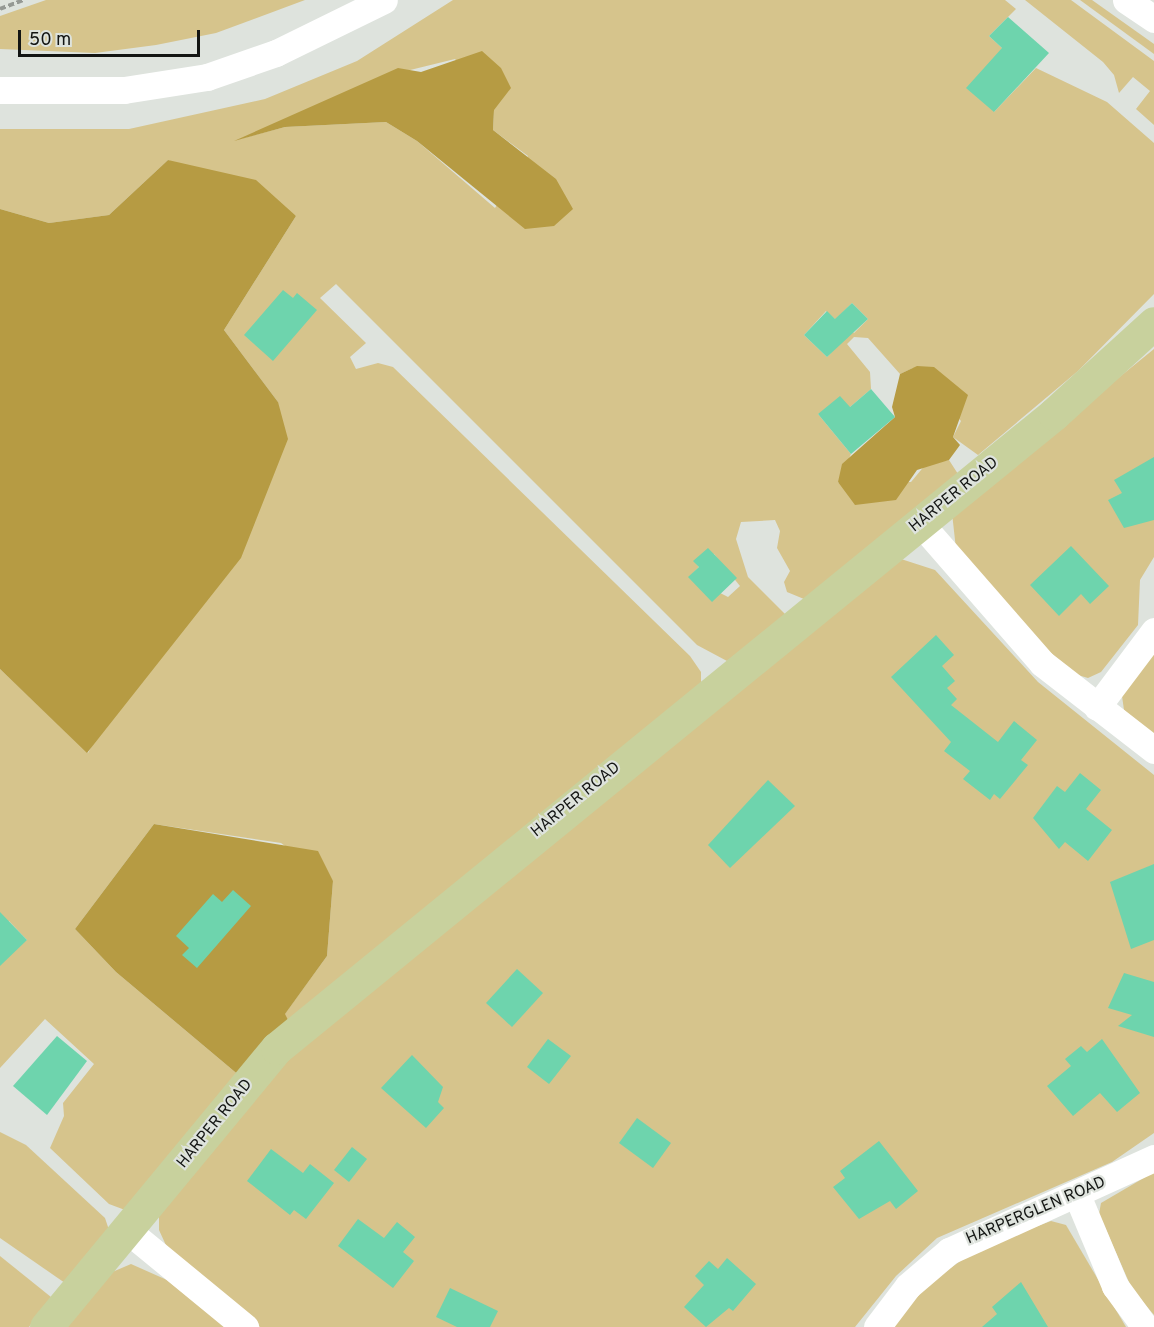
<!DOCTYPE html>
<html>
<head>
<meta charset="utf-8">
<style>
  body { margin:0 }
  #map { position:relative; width:1154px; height:1327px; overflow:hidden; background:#dee3dd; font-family:Overpass,sans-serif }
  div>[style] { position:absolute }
  .green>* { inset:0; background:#d6c48c }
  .forest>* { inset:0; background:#b69b43 }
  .building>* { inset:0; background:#6ed4ad }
  .path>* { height:4px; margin-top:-2px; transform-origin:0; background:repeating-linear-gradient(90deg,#959994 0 6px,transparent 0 9px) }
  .minor>* { height:27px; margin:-13.5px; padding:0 13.5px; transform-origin:13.5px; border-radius:13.5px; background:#fff }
  .major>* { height:33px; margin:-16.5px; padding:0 16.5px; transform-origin:16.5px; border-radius:16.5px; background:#c8d19d }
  span { translate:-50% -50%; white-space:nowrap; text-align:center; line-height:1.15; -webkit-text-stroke:4.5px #dee3dd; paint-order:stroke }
  .street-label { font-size:16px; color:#131513 }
  .scale { position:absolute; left:18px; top:30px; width:182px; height:27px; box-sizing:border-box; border:3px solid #131513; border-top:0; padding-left:8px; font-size:18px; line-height:21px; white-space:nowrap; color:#131513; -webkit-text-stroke:4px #dee3dd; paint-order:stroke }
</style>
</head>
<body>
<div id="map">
  <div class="green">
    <i style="clip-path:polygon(46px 0,305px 0,216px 33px,156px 45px,95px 53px,0 49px,0 16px)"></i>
    <i style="clip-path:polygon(evenodd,453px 0,1005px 0,1016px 9px,989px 36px,1002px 48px,994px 112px,1036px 68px,1107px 102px,1154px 143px,1154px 294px,1078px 371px,978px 455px,953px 437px,961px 421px,913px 368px,900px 374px,868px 338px,854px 337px,847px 344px,870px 372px,871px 389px,850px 407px,818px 414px,851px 454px,838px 483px,911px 482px,926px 464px,949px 460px,958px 474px,804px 599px,787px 592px,784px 582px,790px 571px,777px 548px,780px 531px,775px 520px,741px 522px,736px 539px,748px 577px,786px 615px,727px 661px,697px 645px,336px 284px,320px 298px,366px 343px,350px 357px,356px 369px,378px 363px,393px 367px,690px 656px,701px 672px,701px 683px,290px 1024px,284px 1015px,327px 956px,333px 881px,281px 843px,154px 824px,75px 929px,116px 972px,241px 1077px,125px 1210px,109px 1204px,50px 1148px,64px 1116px,63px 1103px,94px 1064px,45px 1019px,0 1068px,0 948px,27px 940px,9px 921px,0 930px,0 669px,88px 753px,278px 402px,224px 330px,296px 216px,168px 160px,109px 215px,49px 223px,0 209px,0 129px,129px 129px,265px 99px,357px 61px,453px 0,455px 59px,494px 111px,493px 130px,528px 156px,495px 208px,417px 141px,386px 122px,285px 127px,240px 139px,402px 72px,455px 59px,453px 0,852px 303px,868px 319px,854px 333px,838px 317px,852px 303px,453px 0,826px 311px,850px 333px,827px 357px,804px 335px,826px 311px,453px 0,714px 554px,740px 586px,728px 597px,689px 577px,699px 567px,694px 561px,714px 554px)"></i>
    <i style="clip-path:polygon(1025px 0,1071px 0,1154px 61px,1154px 125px,1136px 109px,1150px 91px,1133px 77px,1119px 93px,1114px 75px,1103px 62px)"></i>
    <i style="clip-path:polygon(1080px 0,1092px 0,1154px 44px,1154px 54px)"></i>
    <i style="clip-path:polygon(1154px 349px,1154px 557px,1140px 580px,1138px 625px,1101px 672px,1088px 678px,1071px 673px,1014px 622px,956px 549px,952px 513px)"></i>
    <i style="clip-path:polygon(901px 559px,935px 570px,1038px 682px,1154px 775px,1154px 1133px,1112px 1162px,937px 1238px,896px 1276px,855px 1327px,260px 1327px,170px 1254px,159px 1230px,159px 1216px,246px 1106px,314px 1032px)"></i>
    <i style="clip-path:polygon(1154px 653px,1154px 736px,1124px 710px,1122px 696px)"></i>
    <i style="clip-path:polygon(0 1132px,26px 1145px,105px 1218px,109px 1230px,65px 1283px,0 1238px)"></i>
    <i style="clip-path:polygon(1154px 1172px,1154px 1315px,1132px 1289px,1099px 1214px,1101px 1203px)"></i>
    <i style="clip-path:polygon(1051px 1221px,1066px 1225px,1126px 1327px,886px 1327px,916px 1293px,977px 1249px)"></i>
    <i style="clip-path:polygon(0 1256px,51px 1297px,29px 1327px,0 1327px)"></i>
    <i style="clip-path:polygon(131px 1264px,167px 1280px,225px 1327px,61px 1327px,103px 1276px)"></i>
  </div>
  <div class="forest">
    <i style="clip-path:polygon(482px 51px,501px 68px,511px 88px,494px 110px,493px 130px,556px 179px,573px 209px,554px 226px,525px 229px,417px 141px,386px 122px,285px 127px,234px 141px,398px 68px,421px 72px)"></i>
    <i style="clip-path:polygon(168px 160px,256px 180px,296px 216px,224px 330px,278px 402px,288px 439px,241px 558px,87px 753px,0 669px,0 209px,49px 223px,109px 215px)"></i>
    <i style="clip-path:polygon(917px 366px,934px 367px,968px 395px,953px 437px,960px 445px,949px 460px,917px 470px,896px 500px,855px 505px,838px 482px,842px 464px,895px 417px,892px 407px,900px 374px)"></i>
    <i style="clip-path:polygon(154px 824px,318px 851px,333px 881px,327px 956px,285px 1014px,290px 1024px,241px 1077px,116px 972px,75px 929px)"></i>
  </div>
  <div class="building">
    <i style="clip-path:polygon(1008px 17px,1049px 53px,994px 112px,966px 88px,1002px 48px,989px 36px)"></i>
    <i style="clip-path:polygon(283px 290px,293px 298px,297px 293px,317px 310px,273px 361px,244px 335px)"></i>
    <i style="clip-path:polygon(852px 303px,868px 319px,827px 357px,804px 335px,827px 311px,835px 319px)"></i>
    <i style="clip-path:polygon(871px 389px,895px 417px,851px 454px,818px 414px,840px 396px,850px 407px)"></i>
    <i style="clip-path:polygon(1154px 457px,1154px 520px,1124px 528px,1108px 500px,1122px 493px,1114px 480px)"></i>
    <i style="clip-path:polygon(1071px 546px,1109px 586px,1090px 604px,1081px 594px,1059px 616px,1030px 585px)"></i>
    <i style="clip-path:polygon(708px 548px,737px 578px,712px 602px,688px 577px,699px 567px,693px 561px)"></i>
    <i style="clip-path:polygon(936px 635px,954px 655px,942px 666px,955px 681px,947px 688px,957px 699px,951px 705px,998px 742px,1014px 721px,1037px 740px,1021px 760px,1028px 765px,1000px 799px,994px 794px,990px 800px,963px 779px,970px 771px,944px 751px,951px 742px,891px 677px)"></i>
    <i style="clip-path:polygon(1080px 773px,1101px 790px,1086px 809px,1112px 830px,1088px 861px,1065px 842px,1059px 849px,1033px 818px,1057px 786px,1065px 792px)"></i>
    <i style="clip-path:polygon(768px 780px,795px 806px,730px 868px,708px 845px)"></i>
    <i style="clip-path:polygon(1154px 864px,1154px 940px,1131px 949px,1110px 882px)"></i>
    <i style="clip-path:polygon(233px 890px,251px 906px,197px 968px,182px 955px,189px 948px,176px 936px,213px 894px,222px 902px)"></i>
    <i style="clip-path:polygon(0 912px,27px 940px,0 966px)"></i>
    <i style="clip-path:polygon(517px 969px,543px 993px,512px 1027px,486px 1003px)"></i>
    <i style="clip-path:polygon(1124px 973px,1154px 982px,1154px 1037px,1118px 1026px,1132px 1015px,1108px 1008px)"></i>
    <i style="clip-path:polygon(57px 1036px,87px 1061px,47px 1115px,13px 1086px)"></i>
    <i style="clip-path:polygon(548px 1039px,571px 1056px,549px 1084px,527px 1067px)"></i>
    <i style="clip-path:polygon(1102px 1039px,1140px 1093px,1117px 1112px,1100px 1093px,1073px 1116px,1047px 1086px,1071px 1066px,1065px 1059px,1081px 1046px,1087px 1052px)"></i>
    <i style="clip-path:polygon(412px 1055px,443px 1087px,438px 1102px,444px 1108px,426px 1128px,381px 1088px)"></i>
    <i style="clip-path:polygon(637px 1118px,671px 1143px,653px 1168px,619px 1143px)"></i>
    <i style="clip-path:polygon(879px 1141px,918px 1191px,896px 1209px,890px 1201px,859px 1219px,833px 1187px,845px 1178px,840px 1171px)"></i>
    <i style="clip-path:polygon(352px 1147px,367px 1159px,349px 1182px,334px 1170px)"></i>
    <i style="clip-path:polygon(271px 1149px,303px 1173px,310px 1164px,334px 1183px,306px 1219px,294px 1210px,290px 1215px,247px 1181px)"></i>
    <i style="clip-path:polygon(358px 1219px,384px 1238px,397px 1222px,415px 1237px,403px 1252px,414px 1261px,393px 1288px,338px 1246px)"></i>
    <i style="clip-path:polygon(727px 1258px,756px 1284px,733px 1311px,729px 1308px,706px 1327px,684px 1307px,704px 1285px,695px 1276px,709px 1261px,718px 1269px)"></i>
    <i style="clip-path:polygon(1021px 1282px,1048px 1327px,982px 1327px,997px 1314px,992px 1307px)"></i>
    <i style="clip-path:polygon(450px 1288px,498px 1311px,490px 1327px,457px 1327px,436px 1317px)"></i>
  </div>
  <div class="path">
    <i style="left:0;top:9px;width:26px;rotate:-21deg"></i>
  </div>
  <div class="minor">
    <i style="left:1126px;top:0;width:34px;rotate:34deg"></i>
    <i style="left:0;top:90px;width:124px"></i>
    <i style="left:124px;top:90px;width:84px;rotate:-8.9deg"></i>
    <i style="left:207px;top:77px;width:73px;rotate:-19.2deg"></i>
    <i style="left:276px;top:53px;width:120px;rotate:-26.1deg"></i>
    <i style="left:920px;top:523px;width:186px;rotate:48.9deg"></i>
    <i style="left:1042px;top:663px;width:142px;rotate:37.8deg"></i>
    <i style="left:1097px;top:707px;width:95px;rotate:-53.1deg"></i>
    <i style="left:1077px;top:1195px;width:99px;rotate:67.3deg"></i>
    <i style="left:1115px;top:1286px;width:51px;rotate:53.8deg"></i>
    <i style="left:127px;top:1230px;width:153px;rotate:39.4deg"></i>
    <i style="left:877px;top:1327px;width:51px;rotate:-52.9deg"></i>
    <i style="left:908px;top:1286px;width:54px;rotate:-40.5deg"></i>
    <i style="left:949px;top:1251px;width:225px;rotate:-24.4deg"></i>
  </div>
  <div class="major">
    <i style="left:46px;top:1327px;width:362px;rotate:-50.4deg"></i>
    <i style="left:277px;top:1048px;width:1003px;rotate:-39.21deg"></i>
    <i style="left:1054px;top:414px;width:135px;rotate:-42.3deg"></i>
  </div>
  <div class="street-label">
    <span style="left:954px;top:495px;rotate:-39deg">HARPER ROAD</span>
    <span style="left:576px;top:800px;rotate:-39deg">HARPER ROAD</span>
    <span style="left:215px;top:1124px;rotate:-51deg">HARPER ROAD</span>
    <span style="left:1036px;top:1211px;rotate:-23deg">HARPERGLEN ROAD</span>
  </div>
  <div class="scale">50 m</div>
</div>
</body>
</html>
